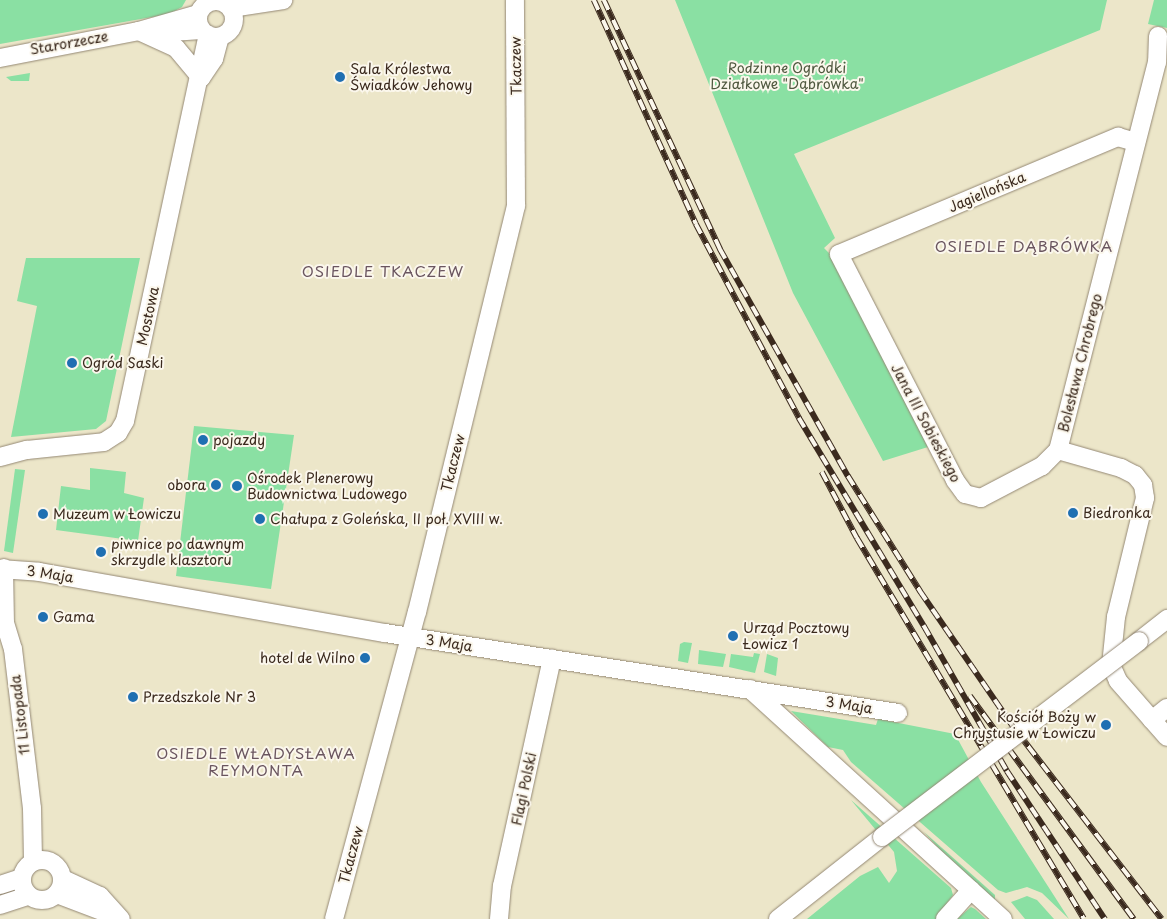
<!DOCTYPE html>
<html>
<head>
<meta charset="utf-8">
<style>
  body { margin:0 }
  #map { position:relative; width:1167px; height:919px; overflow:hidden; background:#ece6c9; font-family:"Playpen Sans",sans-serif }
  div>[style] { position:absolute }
  .green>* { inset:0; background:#8ae0a3 }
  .roads { filter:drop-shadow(0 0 1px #948874) drop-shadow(0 0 1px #948874) }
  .minor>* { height:18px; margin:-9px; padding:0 9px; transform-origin:9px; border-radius:9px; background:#fff }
  .minor>.ring { margin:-9px; padding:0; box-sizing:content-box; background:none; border:18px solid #fff; border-radius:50% }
  .rail>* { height:5.5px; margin-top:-2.75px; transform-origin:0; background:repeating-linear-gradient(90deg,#fbf7ec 0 11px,#3b2a1e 0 22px); box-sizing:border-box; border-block:1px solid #3b2a1e }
  .bridges { filter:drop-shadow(0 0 1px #948874) drop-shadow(0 0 1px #948874) }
  .minor-bridge>* { height:18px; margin:-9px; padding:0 9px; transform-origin:9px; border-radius:9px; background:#fff }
  .dots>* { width:14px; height:14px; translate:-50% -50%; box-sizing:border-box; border:2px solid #fbf7ec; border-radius:50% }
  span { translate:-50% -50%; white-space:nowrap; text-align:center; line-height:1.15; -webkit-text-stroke:4px #fbf7ec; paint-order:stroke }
  .street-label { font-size:14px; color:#3b2a1e }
  .park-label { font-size:14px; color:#4f583f }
  .poi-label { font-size:14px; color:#3b2a1e }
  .left { translate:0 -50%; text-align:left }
  .right { translate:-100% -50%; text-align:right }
  .neighbourhood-label { font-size:15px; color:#6a555f; letter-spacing:1px }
</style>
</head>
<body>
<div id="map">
  <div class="green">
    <i style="clip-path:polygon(0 0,186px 0,182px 7px,169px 14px,0 44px)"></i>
    <i style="clip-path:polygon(675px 0,1107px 0,1100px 30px,794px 154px,835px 238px,824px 248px,830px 254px,928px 447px,883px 461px,793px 293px)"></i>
    <i style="clip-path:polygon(1154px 0,1167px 0,1167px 28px,1148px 24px)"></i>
    <i style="clip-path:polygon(30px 73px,29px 81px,11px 81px,6px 77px)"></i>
    <i style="clip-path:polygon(26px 258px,140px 258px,106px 421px,96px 429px,11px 437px,37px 306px,17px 301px)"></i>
    <i style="clip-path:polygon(194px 426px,294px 435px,271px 589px,176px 576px)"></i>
    <i style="clip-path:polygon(90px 468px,126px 472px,124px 493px,144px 498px,138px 541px,56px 530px,61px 486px,90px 490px)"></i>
    <i style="clip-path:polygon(15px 469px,25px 470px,13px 553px,4px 551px)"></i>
    <i style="clip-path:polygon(684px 642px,692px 643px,688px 663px,678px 661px,680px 644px)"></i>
    <i style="clip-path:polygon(699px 650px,726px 654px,723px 667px,698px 664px)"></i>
    <i style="clip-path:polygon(754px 653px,760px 654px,755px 673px,729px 667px,731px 654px,753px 657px)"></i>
    <i style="clip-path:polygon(767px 654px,778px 658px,776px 676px,764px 672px)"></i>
    <i style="clip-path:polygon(791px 711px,876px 725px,878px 719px,955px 734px,981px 782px,1069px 919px,1042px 893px,1027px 887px,1006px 893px,998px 890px,851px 762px,843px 750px,828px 747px)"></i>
    <i style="clip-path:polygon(851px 800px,951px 888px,953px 895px,947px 903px,950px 906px,938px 919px,807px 919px,860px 876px,878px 867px,889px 883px,897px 871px,894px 852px)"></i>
    <i style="clip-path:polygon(924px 832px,995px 895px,995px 902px,957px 869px)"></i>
    <i style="clip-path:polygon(1027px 896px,1037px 900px,1054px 919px,1025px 919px,1011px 902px)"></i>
    <i style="clip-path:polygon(971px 907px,975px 909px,986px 919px,957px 919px)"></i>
  </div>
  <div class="roads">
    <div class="minor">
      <i class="ring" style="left:198px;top:1px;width:18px;height:18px"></i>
      <i style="left:231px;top:8px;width:53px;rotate:-8.7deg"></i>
      <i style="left:139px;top:31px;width:41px;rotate:24.7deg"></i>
      <i style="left:176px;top:48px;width:39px;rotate:50deg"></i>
      <i style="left:157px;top:33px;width:44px;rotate:-3.9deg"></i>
      <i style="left:1158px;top:36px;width:26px;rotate:92deg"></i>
      <i style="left:1157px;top:62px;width:400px;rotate:104.3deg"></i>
      <i style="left:1058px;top:450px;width:66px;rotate:15.9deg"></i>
      <i style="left:1121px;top:468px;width:16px;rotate:27deg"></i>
      <i style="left:1135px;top:475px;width:13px;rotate:51deg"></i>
      <i style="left:1143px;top:485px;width:13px;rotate:81deg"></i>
      <i style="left:1145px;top:498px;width:122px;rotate:103.7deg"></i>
      <i style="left:1116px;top:617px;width:48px;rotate:95.9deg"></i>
      <i style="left:1111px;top:665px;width:17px;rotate:66deg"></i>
      <i style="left:1118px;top:681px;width:74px;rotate:48.8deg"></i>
      <i style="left:0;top:58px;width:142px;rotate:-11deg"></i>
      <i style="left:139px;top:31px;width:61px;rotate:-16.1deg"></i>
      <i style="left:201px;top:78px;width:23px;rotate:-56deg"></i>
      <i style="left:214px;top:59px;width:23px;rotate:-75deg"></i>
      <i style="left:1058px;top:450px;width:23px;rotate:135deg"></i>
      <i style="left:1042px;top:466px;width:69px;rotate:152.3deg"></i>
      <i style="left:981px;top:498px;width:16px;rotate:-166deg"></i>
      <i style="left:965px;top:494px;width:17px;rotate:-126deg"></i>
      <i style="left:955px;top:480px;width:254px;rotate:-117.2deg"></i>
      <i style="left:839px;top:254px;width:303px;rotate:-22.8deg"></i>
      <i style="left:1118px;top:137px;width:19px;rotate:16deg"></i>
      <i style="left:0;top:457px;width:28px;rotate:-15deg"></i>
      <i style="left:27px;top:450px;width:77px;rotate:-5.9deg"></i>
      <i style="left:104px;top:442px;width:17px;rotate:-33deg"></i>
      <i style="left:118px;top:433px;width:14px;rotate:-60deg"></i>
      <i style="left:125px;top:421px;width:395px;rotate:-77.9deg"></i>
      <i style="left:4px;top:568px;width:55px;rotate:89deg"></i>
      <i style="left:5px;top:623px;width:27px;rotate:73deg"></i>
      <i style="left:13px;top:649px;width:160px;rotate:83.2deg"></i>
      <i style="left:32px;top:808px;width:54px;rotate:88.9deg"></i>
      <i style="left:0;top:569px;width:39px;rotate:4deg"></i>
      <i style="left:39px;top:572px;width:351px;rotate:10deg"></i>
      <i style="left:385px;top:633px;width:519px;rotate:8.86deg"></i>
      <i style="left:1139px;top:641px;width:36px;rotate:-38deg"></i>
      <i style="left:750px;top:689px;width:342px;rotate:42.3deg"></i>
      <i style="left:1152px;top:720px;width:19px;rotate:-39deg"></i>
      <i class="ring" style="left:22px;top:860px;width:22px;height:22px"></i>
      <i style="left:63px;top:879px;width:41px;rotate:24.7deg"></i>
      <i style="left:100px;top:896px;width:31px;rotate:48deg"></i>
      <i style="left:0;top:885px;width:23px;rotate:-18deg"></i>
      <i style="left:57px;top:894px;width:62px;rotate:20.8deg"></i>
      <i style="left:0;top:905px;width:29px;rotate:-18deg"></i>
      <i style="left:334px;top:919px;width:318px;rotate:-74.9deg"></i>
      <i style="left:417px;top:612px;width:418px;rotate:-76.3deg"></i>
      <i style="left:516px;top:206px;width:206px;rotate:-90.3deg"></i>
      <i style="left:499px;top:919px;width:33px;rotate:-85deg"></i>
      <i style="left:502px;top:886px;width:233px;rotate:-77.6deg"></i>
      <i style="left:778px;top:919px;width:132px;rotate:-38.3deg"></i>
      <i style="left:945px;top:919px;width:39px;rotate:-48deg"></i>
    </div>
  </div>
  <div class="rail">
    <i style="left:594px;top:0;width:246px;rotate:65.5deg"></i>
    <i style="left:696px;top:224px;width:220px;rotate:62deg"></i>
    <i style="left:799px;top:418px;width:243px;rotate:59deg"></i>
    <i style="left:924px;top:626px;width:167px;rotate:60.2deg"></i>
    <i style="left:1007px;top:771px;width:178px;rotate:56.5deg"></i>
    <i style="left:604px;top:0;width:275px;rotate:65deg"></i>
    <i style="left:720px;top:249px;width:261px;rotate:60.6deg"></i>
    <i style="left:848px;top:476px;width:136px;rotate:57.9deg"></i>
    <i style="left:920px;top:591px;width:168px;rotate:55.5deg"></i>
    <i style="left:1015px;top:729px;width:240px;rotate:52.3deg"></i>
    <i style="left:822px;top:472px;width:75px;rotate:62.1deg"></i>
    <i style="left:857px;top:538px;width:443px;rotate:59.2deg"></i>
    <i style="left:970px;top:696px;width:277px;rotate:53.7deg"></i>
  </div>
  <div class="bridges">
    <div class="minor-bridge">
      <i style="left:882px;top:837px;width:323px;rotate:-37.3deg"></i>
    </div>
  </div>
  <div class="dots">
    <i style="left:340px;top:77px;background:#1f6fb2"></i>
    <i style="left:72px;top:363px;background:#1f6fb2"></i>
    <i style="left:203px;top:440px;background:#1f6fb2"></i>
    <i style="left:216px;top:485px;background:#1f6fb2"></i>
    <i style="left:237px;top:486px;background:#1f6fb2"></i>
    <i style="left:1073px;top:513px;background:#1f6fb2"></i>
    <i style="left:43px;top:514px;background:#1f6fb2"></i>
    <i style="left:260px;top:519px;background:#1f6fb2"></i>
    <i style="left:101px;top:552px;background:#1f6fb2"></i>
    <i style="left:43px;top:617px;background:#1f6fb2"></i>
    <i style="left:733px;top:636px;background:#1f6fb2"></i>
    <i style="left:365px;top:658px;background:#1f6fb2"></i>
    <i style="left:133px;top:697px;background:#1f6fb2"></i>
    <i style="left:1106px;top:725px;background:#1f6fb2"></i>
  </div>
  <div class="street-label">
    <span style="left:69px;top:43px;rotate:-10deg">Starorzecze</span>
    <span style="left:516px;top:66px;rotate:-91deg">Tkaczew</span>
    <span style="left:987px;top:192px;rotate:-23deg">Jagiellońska</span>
    <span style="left:148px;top:316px;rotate:-78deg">Mostowa</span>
    <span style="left:1080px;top:363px;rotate:-76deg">Bolesława Chrobrego</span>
    <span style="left:926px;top:423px;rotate:62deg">Jana III Sobieskiego</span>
    <span style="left:453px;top:463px;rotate:-76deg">Tkaczew</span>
    <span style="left:50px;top:574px;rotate:9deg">3 Maja</span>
    <span style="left:449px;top:643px;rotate:9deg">3 Maja</span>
    <span style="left:849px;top:705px;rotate:9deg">3 Maja</span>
    <span style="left:20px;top:715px;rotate:-97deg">11 Listopada</span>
    <span style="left:524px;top:789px;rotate:-78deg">Flagi Polski</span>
    <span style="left:351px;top:855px;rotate:-75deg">Tkaczew</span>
  </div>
  <div class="park-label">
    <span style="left:787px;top:76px">Rodzinne Ogródki<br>Działkowe "Dąbrówka"</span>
  </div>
  <div class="poi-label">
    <span class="left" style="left:350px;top:77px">Sala Królestwa<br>Świadków Jehowy</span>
    <span class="left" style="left:82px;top:363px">Ogród Saski</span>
    <span class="left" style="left:213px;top:440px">pojazdy</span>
    <span class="left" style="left:247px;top:486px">Ośrodek Plenerowy<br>Budownictwa Ludowego</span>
    <span class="right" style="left:206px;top:485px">obora</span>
    <span class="left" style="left:1083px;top:513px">Biedronka</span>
    <span class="left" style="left:53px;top:514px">Muzeum w Łowiczu</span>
    <span class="left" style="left:270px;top:519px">Chałupa z Goleńska, II poł. XVIII w.</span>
    <span class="left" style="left:111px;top:552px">piwnice po dawnym<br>skrzydle klasztoru</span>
    <span class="left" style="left:53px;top:617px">Gama</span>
    <span class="left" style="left:743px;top:636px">Urząd Pocztowy<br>Łowicz 1</span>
    <span class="right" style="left:355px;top:658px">hotel de Wilno</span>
    <span class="left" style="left:143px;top:697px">Przedszkole Nr 3</span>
    <span class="right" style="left:1096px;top:725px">Kościół Boży w<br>Chrystusie w Łowiczu</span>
  </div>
  <div class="neighbourhood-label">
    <span style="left:1024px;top:246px">OSIEDLE DĄBRÓWKA</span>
    <span style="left:383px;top:271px">OSIEDLE TKACZEW</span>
    <span style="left:256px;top:761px">OSIEDLE WŁADYSŁAWA<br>REYMONTA</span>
  </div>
</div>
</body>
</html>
